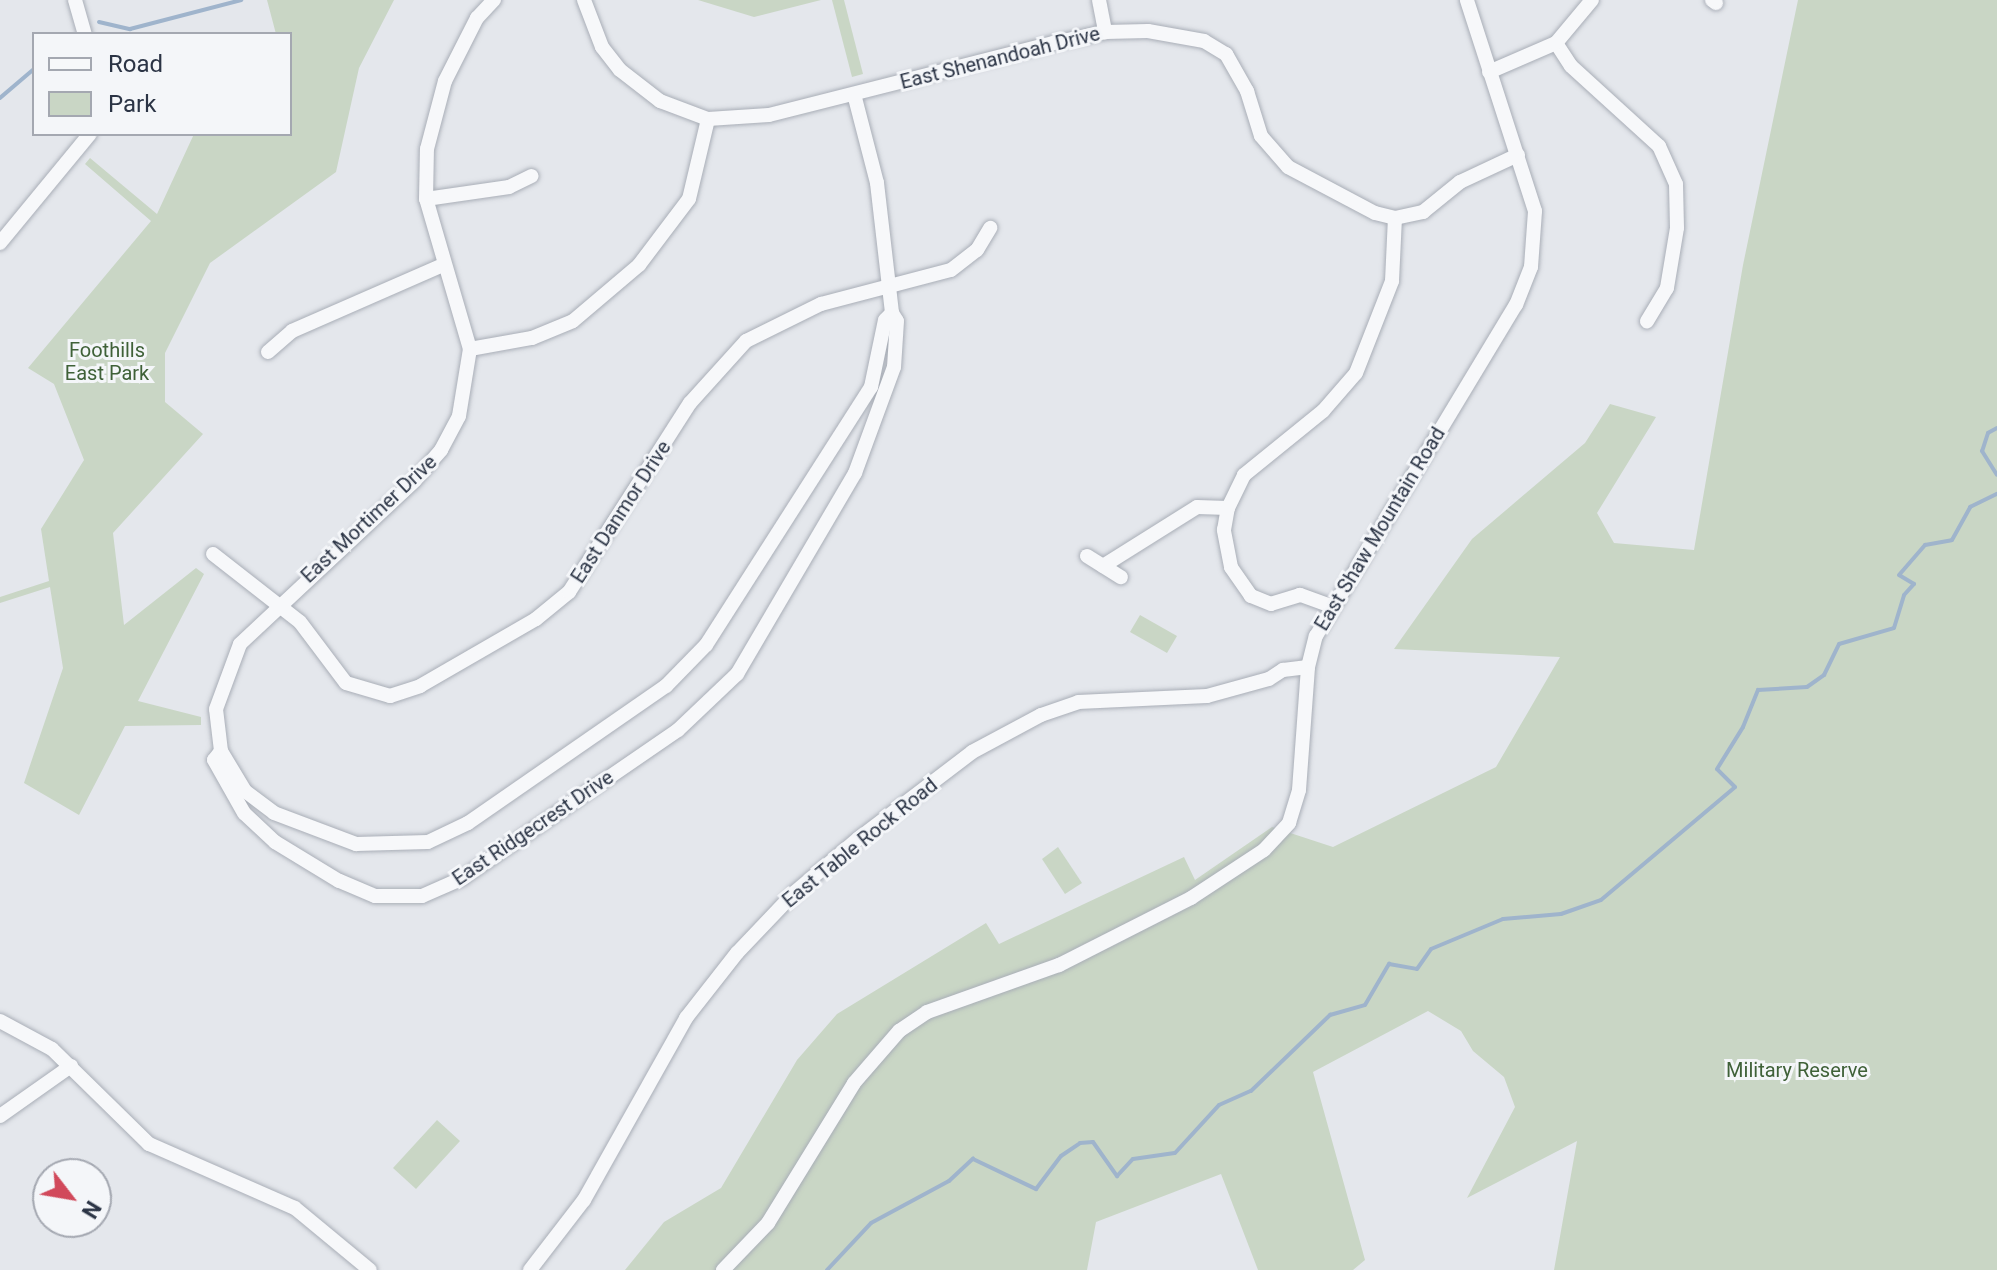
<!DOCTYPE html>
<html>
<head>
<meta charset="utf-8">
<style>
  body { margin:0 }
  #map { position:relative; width:1997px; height:1270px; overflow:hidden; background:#e4e7ec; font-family:Roboto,sans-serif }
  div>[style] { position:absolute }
  .green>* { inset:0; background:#c9d6c5 }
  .stream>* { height:4px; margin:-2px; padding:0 2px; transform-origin:2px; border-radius:2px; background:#9fb4cc }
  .roads { filter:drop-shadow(0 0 2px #a9aeb7) drop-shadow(0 0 2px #a9aeb7) }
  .street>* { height:14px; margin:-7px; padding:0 7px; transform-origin:7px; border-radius:7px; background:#f7f8fa }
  span { translate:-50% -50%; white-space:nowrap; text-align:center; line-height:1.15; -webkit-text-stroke:6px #f4f6f9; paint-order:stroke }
  .street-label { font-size:20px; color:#2b3445 }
  .park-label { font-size:20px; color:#3f6138 }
  .legend { position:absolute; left:32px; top:32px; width:260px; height:104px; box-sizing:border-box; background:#f4f6f9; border:2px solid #a4a8b1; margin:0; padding:10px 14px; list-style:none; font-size:24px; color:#2b3445 }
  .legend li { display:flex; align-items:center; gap:16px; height:40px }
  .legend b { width:40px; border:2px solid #a4a8b1 }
  .north { position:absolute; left:32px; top:1158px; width:80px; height:80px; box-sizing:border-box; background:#f4f6f9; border:2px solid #a4a8b1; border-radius:50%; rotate:121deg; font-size:22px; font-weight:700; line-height:32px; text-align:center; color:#2b3445 }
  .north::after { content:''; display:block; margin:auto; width:28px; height:36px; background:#d1495b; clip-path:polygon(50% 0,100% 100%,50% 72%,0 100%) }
</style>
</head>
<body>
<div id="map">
  <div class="green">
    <i style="clip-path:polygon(267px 0,394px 0,359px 68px,336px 172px,210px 263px,165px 353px,165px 402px,203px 434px,113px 533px,124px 625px,196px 568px,204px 574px,138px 701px,201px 717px,201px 725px,125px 726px,79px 815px,24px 783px,63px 668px,50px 587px,0 603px,0 597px,49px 581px,41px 529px,84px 460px,54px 384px,28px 368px,151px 221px,85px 164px,90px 158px,157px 214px,194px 134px,290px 134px,290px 34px,276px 34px)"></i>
    <i style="clip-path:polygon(698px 0,821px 0,754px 17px)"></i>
    <i style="clip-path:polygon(832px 0,844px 0,863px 74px,852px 77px)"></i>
    <i style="clip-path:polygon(1798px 0,1997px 0,1997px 1270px,1554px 1270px,1577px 1141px,1467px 1198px,1515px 1107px,1504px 1077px,1473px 1051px,1461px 1031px,1428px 1011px,1313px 1072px,1365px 1260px,1353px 1270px,1258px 1270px,1221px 1174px,1096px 1222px,1087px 1270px,625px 1270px,664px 1222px,721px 1188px,797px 1060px,837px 1014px,986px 923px,999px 944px,1184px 857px,1195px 880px,1272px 827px,1333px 847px,1496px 767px,1560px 657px,1394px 649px,1472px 539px,1585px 443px,1610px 404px,1656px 417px,1597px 513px,1614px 543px,1694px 550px,1743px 265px)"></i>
    <i style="clip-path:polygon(1140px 615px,1177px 636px,1167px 653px,1130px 632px)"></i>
    <i style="clip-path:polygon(1058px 847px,1082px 883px,1065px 894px,1042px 859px)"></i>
    <i style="clip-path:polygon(437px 1120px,460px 1141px,416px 1189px,393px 1168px)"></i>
  </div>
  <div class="stream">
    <i style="left:99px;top:22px;width:32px;rotate:13deg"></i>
    <i style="left:130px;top:29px;width:115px;rotate:-14.6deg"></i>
    <i style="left:0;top:98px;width:45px;rotate:-40.5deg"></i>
    <i style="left:1997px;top:428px;width:10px;rotate:151deg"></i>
    <i style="left:1988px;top:433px;width:19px;rotate:108deg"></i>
    <i style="left:1982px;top:451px;width:28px;rotate:58deg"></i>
    <i style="left:827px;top:1270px;width:64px;rotate:-46.9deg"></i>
    <i style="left:871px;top:1223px;width:89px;rotate:-28.3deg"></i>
    <i style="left:949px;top:1181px;width:33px;rotate:-43deg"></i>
    <i style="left:973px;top:1159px;width:70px;rotate:25.5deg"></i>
    <i style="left:1036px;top:1189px;width:41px;rotate:-52.9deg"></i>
    <i style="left:1061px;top:1156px;width:23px;rotate:-34deg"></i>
    <i style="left:1080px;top:1143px;width:13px;rotate:-4deg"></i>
    <i style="left:1093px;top:1142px;width:42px;rotate:54.8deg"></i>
    <i style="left:1117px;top:1176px;width:23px;rotate:-47deg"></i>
    <i style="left:1133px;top:1159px;width:42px;rotate:-8.1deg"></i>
    <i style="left:1175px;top:1153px;width:65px;rotate:-47.5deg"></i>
    <i style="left:1219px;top:1105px;width:35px;rotate:-24deg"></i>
    <i style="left:1251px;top:1091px;width:110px;rotate:-43.9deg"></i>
    <i style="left:1330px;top:1015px;width:36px;rotate:-16deg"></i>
    <i style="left:1365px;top:1005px;width:48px;rotate:-59.7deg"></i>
    <i style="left:1389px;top:964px;width:28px;rotate:10deg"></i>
    <i style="left:1417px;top:969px;width:24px;rotate:-55deg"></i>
    <i style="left:1431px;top:949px;width:78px;rotate:-22.6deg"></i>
    <i style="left:1503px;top:919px;width:58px;rotate:-4.9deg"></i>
    <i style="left:1561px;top:914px;width:42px;rotate:-19.3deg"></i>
    <i style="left:1601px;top:900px;width:175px;rotate:-40.1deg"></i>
    <i style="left:1735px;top:787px;width:25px;rotate:-135deg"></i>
    <i style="left:1717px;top:769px;width:49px;rotate:-58.2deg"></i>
    <i style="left:1743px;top:727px;width:40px;rotate:-68deg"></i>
    <i style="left:1758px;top:690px;width:49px;rotate:-3.5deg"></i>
    <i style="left:1807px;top:687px;width:21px;rotate:-35deg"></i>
    <i style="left:1824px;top:675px;width:34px;rotate:-64deg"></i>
    <i style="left:1839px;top:644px;width:57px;rotate:-16.2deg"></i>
    <i style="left:1894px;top:628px;width:34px;rotate:-73deg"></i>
    <i style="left:1904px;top:595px;width:15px;rotate:-48deg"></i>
    <i style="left:1914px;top:584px;width:17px;rotate:-149deg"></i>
    <i style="left:1899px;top:575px;width:40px;rotate:-49deg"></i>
    <i style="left:1925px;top:545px;width:27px;rotate:-10deg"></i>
    <i style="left:1952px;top:540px;width:38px;rotate:-61deg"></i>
    <i style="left:1970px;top:507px;width:30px;rotate:-26deg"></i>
  </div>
  <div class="roads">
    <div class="street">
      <i style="left:75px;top:0;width:35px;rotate:74deg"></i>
      <i style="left:584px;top:0;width:50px;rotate:69deg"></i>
      <i style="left:602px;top:47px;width:29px;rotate:52deg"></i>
      <i style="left:620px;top:70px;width:51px;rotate:37.8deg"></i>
      <i style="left:660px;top:101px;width:51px;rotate:20.6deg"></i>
      <i style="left:708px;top:119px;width:61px;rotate:-3.8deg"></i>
      <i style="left:769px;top:115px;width:293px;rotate:-14.2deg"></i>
      <i style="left:1053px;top:43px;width:53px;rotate:-11.9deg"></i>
      <i style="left:1105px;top:32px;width:43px;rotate:-1.3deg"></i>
      <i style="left:1148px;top:31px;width:57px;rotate:10.1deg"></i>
      <i style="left:1204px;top:41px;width:26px;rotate:31deg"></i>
      <i style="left:1226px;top:54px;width:43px;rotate:60.4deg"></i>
      <i style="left:1247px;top:91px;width:47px;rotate:72.7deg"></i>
      <i style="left:1261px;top:136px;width:41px;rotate:48.9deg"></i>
      <i style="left:1288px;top:167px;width:98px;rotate:27.9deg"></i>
      <i style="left:1375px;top:213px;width:21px;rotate:14deg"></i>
      <i style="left:1395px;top:218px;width:29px;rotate:-12deg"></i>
      <i style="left:1423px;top:212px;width:48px;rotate:-39deg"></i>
      <i style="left:1460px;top:182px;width:64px;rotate:-25deg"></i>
      <i style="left:1099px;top:0;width:33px;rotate:79deg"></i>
      <i style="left:1712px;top:0;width:5px;rotate:37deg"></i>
      <i style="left:1556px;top:43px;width:27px;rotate:57deg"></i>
      <i style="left:1571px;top:66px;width:119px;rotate:42.3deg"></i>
      <i style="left:1659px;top:146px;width:42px;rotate:65.9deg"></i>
      <i style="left:1676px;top:184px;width:44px;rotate:88.7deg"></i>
      <i style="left:1677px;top:228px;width:61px;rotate:99.5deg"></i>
      <i style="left:1667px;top:288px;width:39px;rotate:121deg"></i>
      <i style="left:1489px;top:72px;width:73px;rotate:-23.4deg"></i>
      <i style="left:1556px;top:43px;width:56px;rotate:-50.1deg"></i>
      <i style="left:854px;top:94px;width:92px;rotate:75.5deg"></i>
      <i style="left:877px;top:183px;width:131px;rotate:83.4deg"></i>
      <i style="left:892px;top:313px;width:9px;rotate:58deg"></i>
      <i style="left:897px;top:321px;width:46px;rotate:93.7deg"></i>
      <i style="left:894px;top:367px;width:113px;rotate:110.2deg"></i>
      <i style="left:855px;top:473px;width:233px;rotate:120.4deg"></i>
      <i style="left:737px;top:674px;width:81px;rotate:136.5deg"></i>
      <i style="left:678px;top:730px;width:261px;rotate:145.5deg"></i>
      <i style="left:463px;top:878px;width:45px;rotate:156.3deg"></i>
      <i style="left:422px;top:896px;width:47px;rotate:180deg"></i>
      <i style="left:375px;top:896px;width:39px;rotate:-157deg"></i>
      <i style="left:339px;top:881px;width:75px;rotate:-148.6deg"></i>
      <i style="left:275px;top:842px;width:42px;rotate:-136.9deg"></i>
      <i style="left:244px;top:813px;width:61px;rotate:-119.5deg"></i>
      <i style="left:214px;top:760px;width:11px;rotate:-52deg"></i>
      <i style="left:221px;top:751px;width:47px;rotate:59deg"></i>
      <i style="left:245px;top:791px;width:36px;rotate:37deg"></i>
      <i style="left:274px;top:813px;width:88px;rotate:20.7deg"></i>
      <i style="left:356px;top:844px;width:72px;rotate:-1.6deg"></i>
      <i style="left:428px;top:842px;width:44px;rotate:-25.4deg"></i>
      <i style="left:468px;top:823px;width:241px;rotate:-34.7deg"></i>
      <i style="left:666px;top:686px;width:57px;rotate:-45.7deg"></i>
      <i style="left:706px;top:645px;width:306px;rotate:-57.4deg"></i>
      <i style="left:871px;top:387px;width:68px;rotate:-78.2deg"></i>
      <i style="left:885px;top:320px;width:10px;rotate:-45deg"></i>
      <i style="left:426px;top:199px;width:84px;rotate:-8.2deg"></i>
      <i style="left:509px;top:187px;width:25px;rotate:-26deg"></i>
      <i style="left:0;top:243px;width:141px;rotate:-50.5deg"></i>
      <i style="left:470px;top:349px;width:63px;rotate:-10.1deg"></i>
      <i style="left:532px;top:338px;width:44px;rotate:-22.5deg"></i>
      <i style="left:573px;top:321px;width:87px;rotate:-40.3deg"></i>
      <i style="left:639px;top:265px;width:83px;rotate:-52.9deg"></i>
      <i style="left:689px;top:199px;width:82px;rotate:-76.6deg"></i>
      <i style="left:268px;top:352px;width:32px;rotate:-41deg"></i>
      <i style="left:292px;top:331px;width:165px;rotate:-23.6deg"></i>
      <i style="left:213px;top:554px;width:110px;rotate:38deg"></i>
      <i style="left:300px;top:622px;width:76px;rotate:53deg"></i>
      <i style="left:346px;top:683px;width:46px;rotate:16.5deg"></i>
      <i style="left:390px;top:696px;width:32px;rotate:-18deg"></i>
      <i style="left:420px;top:686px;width:134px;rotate:-30deg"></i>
      <i style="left:536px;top:619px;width:43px;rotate:-39.3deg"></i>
      <i style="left:569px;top:592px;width:224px;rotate:-57.4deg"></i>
      <i style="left:690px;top:403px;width:84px;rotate:-47.9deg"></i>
      <i style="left:746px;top:341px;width:84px;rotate:-26.3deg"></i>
      <i style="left:821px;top:304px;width:134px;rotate:-14.7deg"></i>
      <i style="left:951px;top:270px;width:33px;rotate:-38deg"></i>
      <i style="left:977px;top:250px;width:26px;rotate:-59deg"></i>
      <i style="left:1087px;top:556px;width:40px;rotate:32deg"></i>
      <i style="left:1103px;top:566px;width:111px;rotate:-32.1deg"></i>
      <i style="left:1197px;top:507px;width:31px;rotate:2deg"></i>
      <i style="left:1331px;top:606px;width:33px;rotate:-160deg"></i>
      <i style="left:1300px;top:595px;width:30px;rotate:163deg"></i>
      <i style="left:1271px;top:604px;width:22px;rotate:-158deg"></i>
      <i style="left:1251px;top:596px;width:35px;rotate:-125deg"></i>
      <i style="left:1231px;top:567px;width:38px;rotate:-101deg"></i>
      <i style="left:1224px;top:530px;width:22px;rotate:-80deg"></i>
      <i style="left:1228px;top:508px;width:37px;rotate:-64deg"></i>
      <i style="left:1244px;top:475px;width:102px;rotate:-39deg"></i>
      <i style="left:1323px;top:411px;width:50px;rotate:-49deg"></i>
      <i style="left:1356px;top:373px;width:99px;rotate:-68.6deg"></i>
      <i style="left:1392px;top:281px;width:63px;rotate:-87.3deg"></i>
      <i style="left:221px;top:751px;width:42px;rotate:-96.8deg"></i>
      <i style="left:216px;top:709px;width:69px;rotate:-69.7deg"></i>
      <i style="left:240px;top:644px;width:240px;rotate:-43.1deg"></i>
      <i style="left:415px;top:480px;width:40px;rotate:-49deg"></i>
      <i style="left:441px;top:450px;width:38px;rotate:-62deg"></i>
      <i style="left:459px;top:416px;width:68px;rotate:-80.7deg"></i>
      <i style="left:470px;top:349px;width:156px;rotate:-106.3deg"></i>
      <i style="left:426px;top:199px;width:50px;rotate:-88.9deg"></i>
      <i style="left:427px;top:149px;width:70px;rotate:-75.2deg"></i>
      <i style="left:445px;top:81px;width:71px;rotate:-63.1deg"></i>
      <i style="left:477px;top:18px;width:25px;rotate:-47deg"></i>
      <i style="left:0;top:1021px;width:59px;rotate:28.3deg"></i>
      <i style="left:52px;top:1049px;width:136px;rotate:44.4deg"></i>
      <i style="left:149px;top:1144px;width:159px;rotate:23.7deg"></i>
      <i style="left:295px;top:1208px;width:97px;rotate:39.6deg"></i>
      <i style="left:0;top:1116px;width:87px;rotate:-35.2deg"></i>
      <i style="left:530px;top:1270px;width:88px;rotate:-52.4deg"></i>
      <i style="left:584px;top:1200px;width:209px;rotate:-60.7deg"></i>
      <i style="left:686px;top:1018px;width:83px;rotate:-51.9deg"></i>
      <i style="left:737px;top:953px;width:84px;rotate:-46.4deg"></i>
      <i style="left:795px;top:892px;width:82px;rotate:-40.1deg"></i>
      <i style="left:858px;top:839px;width:143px;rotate:-37.3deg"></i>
      <i style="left:972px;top:752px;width:78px;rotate:-28.2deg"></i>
      <i style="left:1041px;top:715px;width:39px;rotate:-19deg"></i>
      <i style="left:1078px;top:702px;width:129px;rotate:-2.7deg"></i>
      <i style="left:1207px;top:696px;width:64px;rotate:-15.3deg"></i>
      <i style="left:1269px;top:679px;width:17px;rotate:-33deg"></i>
      <i style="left:1283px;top:670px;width:25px;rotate:-7deg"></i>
      <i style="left:723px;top:1270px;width:65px;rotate:-46.2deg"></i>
      <i style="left:768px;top:1223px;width:164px;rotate:-58.4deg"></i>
      <i style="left:854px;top:1083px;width:69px;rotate:-49.1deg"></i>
      <i style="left:899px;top:1031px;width:34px;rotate:-34deg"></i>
      <i style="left:927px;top:1012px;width:140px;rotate:-19.6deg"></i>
      <i style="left:1059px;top:965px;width:148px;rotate:-26.9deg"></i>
      <i style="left:1191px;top:898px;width:87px;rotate:-33.3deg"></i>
      <i style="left:1264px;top:850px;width:37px;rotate:-47deg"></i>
      <i style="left:1289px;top:823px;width:34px;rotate:-73deg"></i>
      <i style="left:1299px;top:790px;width:123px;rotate:-85.8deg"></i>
      <i style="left:1308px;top:667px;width:32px;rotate:-76deg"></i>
      <i style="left:1316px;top:636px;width:387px;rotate:-58.9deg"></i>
      <i style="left:1516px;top:305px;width:41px;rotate:-68.5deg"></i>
      <i style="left:1531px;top:267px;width:56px;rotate:-85.9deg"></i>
      <i style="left:1535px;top:211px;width:222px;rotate:-107.9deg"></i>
    </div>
  </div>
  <div class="street-label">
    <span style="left:1000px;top:58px;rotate:-14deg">East Shenandoah Drive</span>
    <span style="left:621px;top:512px;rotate:-57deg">East Danmor Drive</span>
    <span style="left:369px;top:519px;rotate:-43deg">East Mortimer Drive</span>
    <span style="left:1380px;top:529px;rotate:-59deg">East Shaw Mountain Road</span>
    <span style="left:533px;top:828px;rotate:-34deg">East Ridgecrest Drive</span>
    <span style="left:860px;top:843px;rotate:-39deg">East Table Rock Road</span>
  </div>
  <div class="park-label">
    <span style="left:107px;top:362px">Foothills<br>East Park</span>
    <span style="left:1797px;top:1070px">Military Reserve</span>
  </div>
  <ul class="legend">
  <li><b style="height:10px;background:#f7f8fa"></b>Road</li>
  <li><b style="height:22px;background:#c9d6c5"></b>Park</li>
  </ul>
  <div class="north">N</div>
</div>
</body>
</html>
